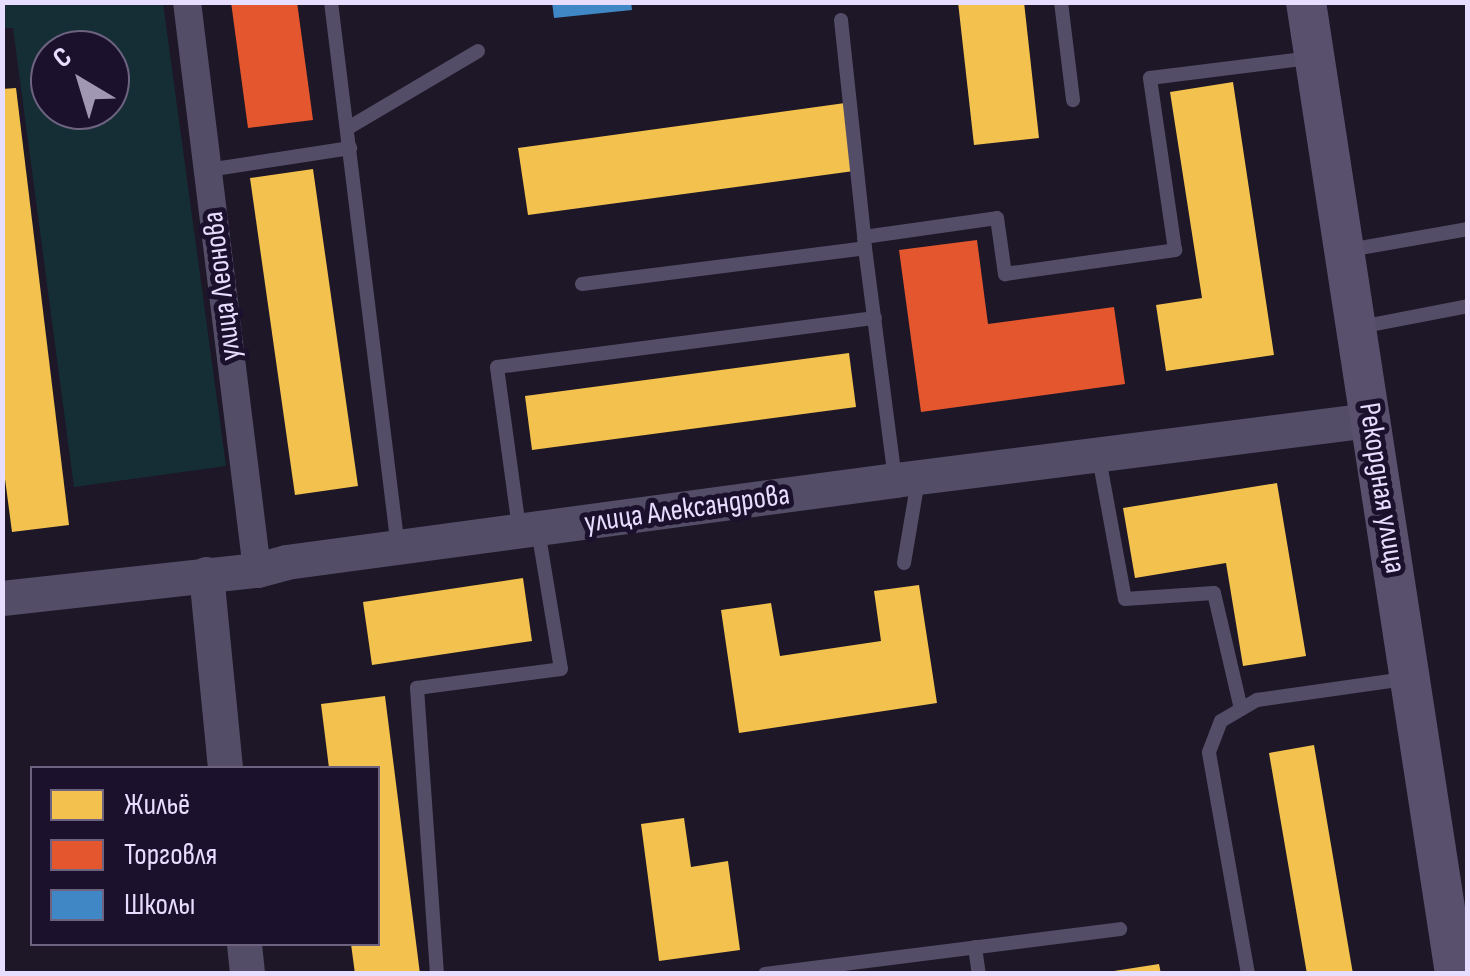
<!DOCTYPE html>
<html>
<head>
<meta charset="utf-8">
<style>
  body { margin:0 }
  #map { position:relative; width:1470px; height:976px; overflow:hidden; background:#1d1727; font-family:"Sofia Sans Condensed",sans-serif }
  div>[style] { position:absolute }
  .green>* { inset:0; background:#152e35 }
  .homes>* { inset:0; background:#f2c14e }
  .shops>* { inset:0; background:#e4572e }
  .schools>* { inset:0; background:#3f88c5 }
  .service>* { height:14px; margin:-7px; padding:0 7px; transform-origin:7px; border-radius:7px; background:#534d67 }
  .minor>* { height:28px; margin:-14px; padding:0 14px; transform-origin:14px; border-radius:14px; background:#534d67 }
  .tertiary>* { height:35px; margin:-17.5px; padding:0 17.5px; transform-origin:17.5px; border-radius:17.5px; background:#534d67 }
  .secondary>* { height:40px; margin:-20px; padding:0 20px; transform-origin:20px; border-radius:20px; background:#58506d }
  span { translate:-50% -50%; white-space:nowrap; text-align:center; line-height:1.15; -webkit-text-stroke:10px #1b112d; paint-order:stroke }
  .street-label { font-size:30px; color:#e7ddff }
  .frame { position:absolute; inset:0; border:5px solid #e7ddff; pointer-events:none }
  .legend { position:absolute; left:30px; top:766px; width:350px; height:180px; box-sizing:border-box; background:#1b112d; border:2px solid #6d6381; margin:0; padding:12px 18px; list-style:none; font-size:30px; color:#e7ddff }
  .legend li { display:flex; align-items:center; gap:20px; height:50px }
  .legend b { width:50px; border:2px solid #6d6381 }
  .north { position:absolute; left:30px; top:30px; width:100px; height:100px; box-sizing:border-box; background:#1b112d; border:2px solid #6d6381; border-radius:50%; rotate:322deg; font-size:28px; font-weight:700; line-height:40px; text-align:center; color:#e7ddff }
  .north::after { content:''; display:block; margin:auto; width:35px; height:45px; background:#a098b3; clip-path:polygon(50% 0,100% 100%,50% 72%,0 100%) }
</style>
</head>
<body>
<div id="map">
  <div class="green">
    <i style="clip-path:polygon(evenodd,3px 2px,163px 3px,226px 466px,74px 487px,13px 28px,3px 28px,3px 2px,50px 50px,110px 50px,110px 110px,50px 110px,50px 50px)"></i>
  </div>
  <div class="homes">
    <i style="clip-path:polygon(958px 2px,1024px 2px,1039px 138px,974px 145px)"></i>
    <i style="clip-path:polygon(1233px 82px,1274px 355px,1166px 371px,1156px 305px,1202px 298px,1170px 92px)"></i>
    <i style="clip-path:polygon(16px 88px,69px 525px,12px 532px,2px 456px,2px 89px)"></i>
    <i style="clip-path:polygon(845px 103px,854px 171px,528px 215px,518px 148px)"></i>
    <i style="clip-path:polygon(313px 169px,358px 486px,295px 495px,250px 178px)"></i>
    <i style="clip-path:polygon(849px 353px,856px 407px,532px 450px,525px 396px)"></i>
    <i style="clip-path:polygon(1277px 483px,1306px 656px,1243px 666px,1226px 563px,1135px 578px,1123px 508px)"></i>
    <i style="clip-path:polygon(523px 578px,532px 641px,372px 665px,363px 602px)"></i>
    <i style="clip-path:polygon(919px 585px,937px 703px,739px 733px,721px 610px,771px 603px,780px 656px,881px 641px,874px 591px)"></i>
    <i style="clip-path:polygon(385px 696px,420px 974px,355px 974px,351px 944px,378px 944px,378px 768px,329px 768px,321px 704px)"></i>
    <i style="clip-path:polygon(1314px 745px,1353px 974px,1307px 974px,1269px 753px)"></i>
    <i style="clip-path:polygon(684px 818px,691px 867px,728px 861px,740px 950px,659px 961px,641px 824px)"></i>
    <i style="clip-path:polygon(1159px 964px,1161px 974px,1114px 974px,1114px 971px)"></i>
  </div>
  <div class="shops">
    <i style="clip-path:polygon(231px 2px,297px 2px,313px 120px,248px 128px)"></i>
    <i style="clip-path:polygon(977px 240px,988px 324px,1114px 307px,1125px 384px,921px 412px,899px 250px)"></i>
  </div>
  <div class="schools">
    <i style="clip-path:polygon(552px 2px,631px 2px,632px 10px,554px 18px)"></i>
  </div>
  <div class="service">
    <i style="left:331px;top:2px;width:550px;rotate:83deg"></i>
    <i style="left:1061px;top:2px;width:99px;rotate:83deg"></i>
    <i style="left:841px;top:20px;width:218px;rotate:83.9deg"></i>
    <i style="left:348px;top:128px;width:151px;rotate:-30.6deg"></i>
    <i style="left:208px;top:170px;width:144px;rotate:-8.8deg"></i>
    <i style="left:865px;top:248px;width:11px;rotate:-95deg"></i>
    <i style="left:864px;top:237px;width:134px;rotate:-8.1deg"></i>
    <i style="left:997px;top:218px;width:57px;rotate:81.9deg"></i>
    <i style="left:1005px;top:274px;width:172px;rotate:-8deg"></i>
    <i style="left:1175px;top:250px;width:174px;rotate:-98.3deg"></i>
    <i style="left:1150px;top:78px;width:161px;rotate:-7.1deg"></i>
    <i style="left:1349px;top:250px;width:121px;rotate:-10deg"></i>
    <i style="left:582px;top:284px;width:285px;rotate:-7.2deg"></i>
    <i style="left:865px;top:248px;width:233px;rotate:82.6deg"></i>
    <i style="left:1360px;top:327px;width:110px;rotate:-11deg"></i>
    <i style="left:1099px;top:458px;width:143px;rotate:79.6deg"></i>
    <i style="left:1125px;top:599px;width:89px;rotate:-3.9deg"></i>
    <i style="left:1214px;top:593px;width:119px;rotate:76.9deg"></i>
    <i style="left:519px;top:528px;width:162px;rotate:-97.8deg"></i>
    <i style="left:497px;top:367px;width:381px;rotate:-7.4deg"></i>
    <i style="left:904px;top:563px;width:84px;rotate:-80.4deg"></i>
    <i style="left:975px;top:947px;width:27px;rotate:82deg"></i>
    <i style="left:437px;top:974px;width:287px;rotate:-94deg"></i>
    <i style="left:417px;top:688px;width:145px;rotate:-7.5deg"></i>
    <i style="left:561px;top:669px;width:141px;rotate:-99.4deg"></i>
    <i style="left:765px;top:974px;width:358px;rotate:-7.2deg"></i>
    <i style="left:1248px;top:974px;width:225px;rotate:-100deg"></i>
    <i style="left:1209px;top:752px;width:33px;rotate:-69deg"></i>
    <i style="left:1221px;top:721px;width:42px;rotate:-30.3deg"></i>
    <i style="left:1257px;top:700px;width:149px;rotate:-8.1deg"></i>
  </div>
  <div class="minor">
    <i style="left:187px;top:2px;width:572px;rotate:82.97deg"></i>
  </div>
  <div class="tertiary">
    <i style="left:206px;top:574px;width:195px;rotate:84.4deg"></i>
    <i style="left:2px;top:598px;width:257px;rotate:-6.3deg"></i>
    <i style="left:257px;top:570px;width:30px;rotate:-15deg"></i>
    <i style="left:286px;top:562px;width:614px;rotate:-7.67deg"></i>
    <i style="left:895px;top:480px;width:481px;rotate:-7.2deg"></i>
    <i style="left:244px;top:944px;width:30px;rotate:84deg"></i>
  </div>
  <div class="secondary">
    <i style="left:1306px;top:2px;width:983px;rotate:81.28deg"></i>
  </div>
  <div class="street-label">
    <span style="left:222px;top:286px;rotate:-97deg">улица Леонова</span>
    <span style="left:1382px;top:488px;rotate:81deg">Рекордная улица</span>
    <span style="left:687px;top:509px;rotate:-8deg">улица Александрова</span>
  </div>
  <div class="frame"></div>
  <ul class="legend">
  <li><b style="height:28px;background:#f2c14e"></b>Жильё</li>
  <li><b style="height:28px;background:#e4572e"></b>Торговля</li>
  <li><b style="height:28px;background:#3f88c5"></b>Школы</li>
  </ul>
  <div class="north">С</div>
</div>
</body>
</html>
